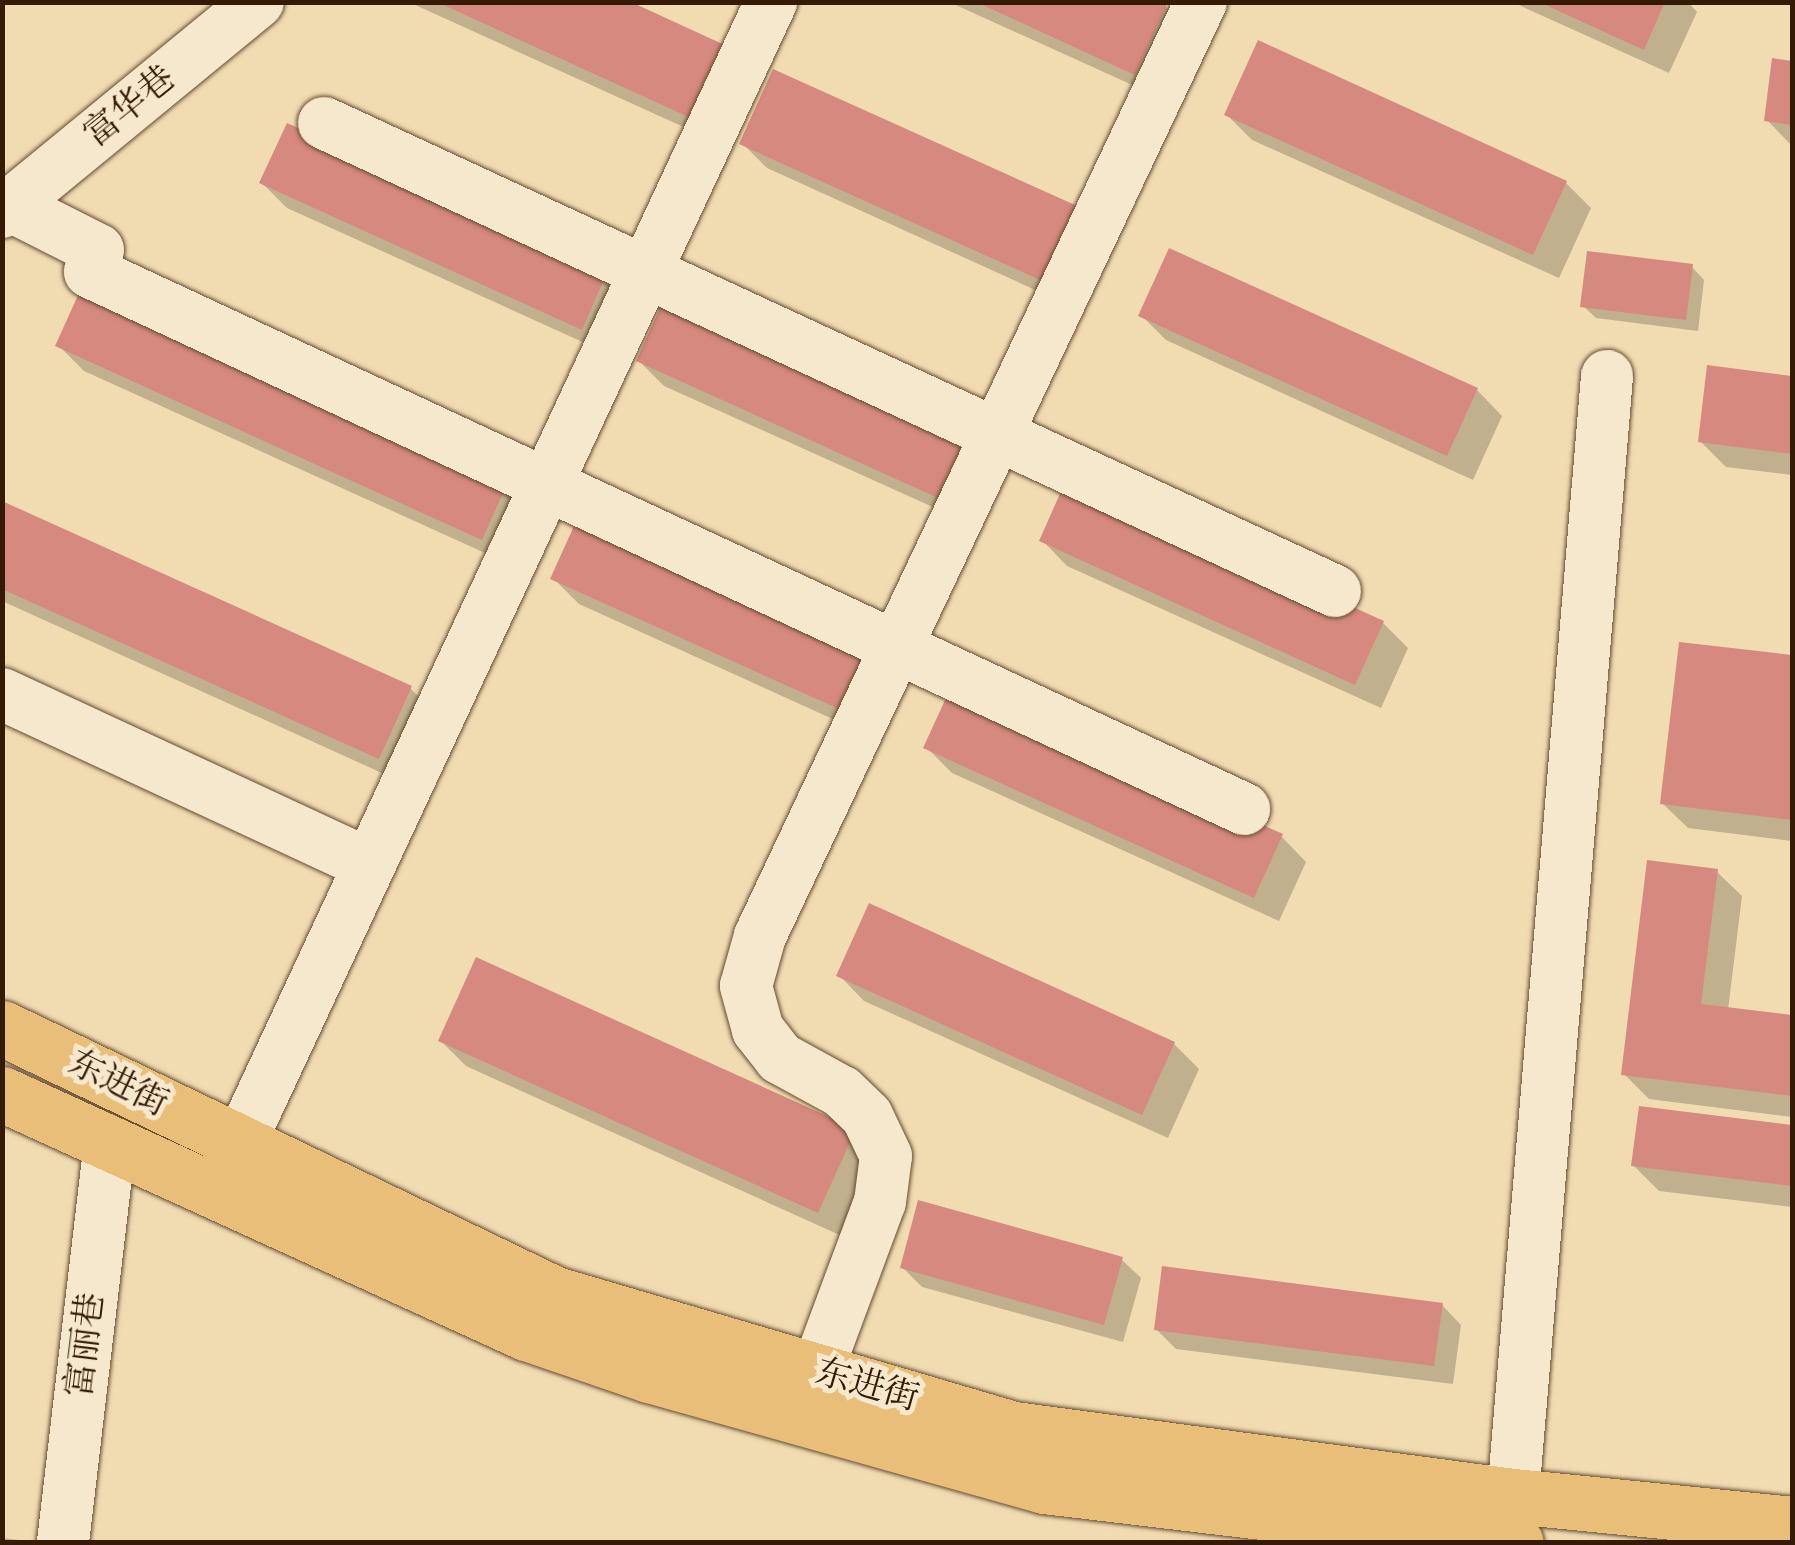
<!DOCTYPE html>
<html>
<head>
<meta charset="utf-8">
<style>
  body { margin:0 }
  #map { position:relative; width:1795px; height:1545px; overflow:hidden; background:#f1dcb2; font-family:"IM FELL DW Pica","Noto Serif SC",serif }
  div>[style] { position:absolute }
  .shadow>* { inset:0; background:#0003 }
  .building>* { inset:0; background:#d6897e }
  .roads { filter:drop-shadow(0 0 2px #644b31) drop-shadow(0 0 2px #644b31) }
  .minor>* { height:52px; margin:-26px; padding:0 26px; transform-origin:26px; border-radius:26px; background:#f6e8cd }
  .major>* { height:55px; margin:-27.5px; padding:0 27.5px; transform-origin:27.5px; border-radius:27.5px; background:#e8be79 }
  span { translate:-50% -50%; white-space:nowrap; text-align:center; line-height:1.15; -webkit-text-stroke:10px #f6e8cd; paint-order:stroke }
  .street-label { font-size:35px; color:#351b06 }
  .frame { position:absolute; inset:0; border:5px solid #351b06; pointer-events:none }
</style>
</head>
<body>
<div id="map">
  <div class="shadow">
    <i style="clip-path:polygon(412px 2px,624px 2px,721px 144px,413px 4px)"></i>
    <i style="clip-path:polygon(949px 2px,1160px 2px,1192px 31px,1161px 98px)"></i>
    <i style="clip-path:polygon(1512px 2px,1688px 2px,1697px 12px,1669px 73px)"></i>
    <i style="clip-path:polygon(1774px 61px,1792px 63px,1792px 146px,1767px 120px)"></i>
    <i style="clip-path:polygon(1227px 115px,1566px 183px,1591px 208px,1559px 278px,1252px 140px)"></i>
    <i style="clip-path:polygon(742px 143px,1082px 211px,1075px 308px,767px 168px)"></i>
    <i style="clip-path:polygon(262px 183px,608px 270px,633px 296px,607px 353px,287px 208px)"></i>
    <i style="clip-path:polygon(1692px 267px,1704px 280px,1698px 331px,1596px 318px,1583px 306px)"></i>
    <i style="clip-path:polygon(1141px 315px,1477px 390px,1502px 416px,1473px 480px,1166px 340px)"></i>
    <i style="clip-path:polygon(58px 345px,535px 502px,507px 563px,84px 371px)"></i>
    <i style="clip-path:polygon(639px 361px,976px 443px,975px 526px,664px 386px)"></i>
    <i style="clip-path:polygon(1709px 368px,1792px 378px,1792px 475px,1726px 467px,1700px 441px)"></i>
    <i style="clip-path:polygon(2px 504px,410px 688px,436px 714px,404px 783px,2px 601px)"></i>
    <i style="clip-path:polygon(1042px 540px,1383px 623px,1408px 648px,1381px 708px,1067px 566px)"></i>
    <i style="clip-path:polygon(553px 578px,868px 648px,866px 734px,579px 604px)"></i>
    <i style="clip-path:polygon(1682px 644px,1792px 658px,1792px 841px,1688px 828px,1662px 803px)"></i>
    <i style="clip-path:polygon(926px 747px,1281px 836px,1306px 862px,1279px 921px,952px 773px)"></i>
    <i style="clip-path:polygon(1716px 871px,1742px 896px,1728px 1010px,1792px 1018px,1792px 1117px,1649px 1099px,1624px 1074px)"></i>
    <i style="clip-path:polygon(839px 975px,1174px 1044px,1199px 1069px,1168px 1138px,864px 1001px)"></i>
    <i style="clip-path:polygon(441px 1041px,855px 1131px,880px 1157px,844px 1237px,466px 1066px)"></i>
    <i style="clip-path:polygon(1641px 1109px,1792px 1127px,1792px 1207px,1659px 1191px,1634px 1166px)"></i>
    <i style="clip-path:polygon(1121px 1259px,1141px 1278px,1123px 1342px,922px 1287px,902px 1267px)"></i>
    <i style="clip-path:polygon(1442px 1305px,1461px 1325px,1453px 1384px,1176px 1349px,1156px 1329px)"></i>
    <i style="clip-path:polygon(2px 1538px,38px 1542px,2px 1542px)"></i>
  </div>
  <div class="building">
    <i style="clip-path:polygon(437px 2px,631px 2px,729px 47px,695px 120px)"></i>
    <i style="clip-path:polygon(976px 2px,1168px 2px,1135px 75px)"></i>
    <i style="clip-path:polygon(1539px 2px,1665px 2px,1644px 50px)"></i>
    <i style="clip-path:polygon(1258px 40px,1567px 181px,1533px 255px,1224px 115px)"></i>
    <i style="clip-path:polygon(1772px 58px,1792px 61px,1792px 125px,1764px 121px)"></i>
    <i style="clip-path:polygon(773px 69px,1084px 209px,1049px 284px,739px 144px)"></i>
    <i style="clip-path:polygon(287px 123px,609px 268px,582px 330px,259px 183px)"></i>
    <i style="clip-path:polygon(1169px 248px,1478px 388px,1447px 456px,1138px 316px)"></i>
    <i style="clip-path:polygon(1587px 251px,1693px 264px,1686px 320px,1580px 307px)"></i>
    <i style="clip-path:polygon(84px 282px,511px 475px,482px 540px,55px 346px)"></i>
    <i style="clip-path:polygon(664px 299px,977px 440px,949px 503px,636px 361px)"></i>
    <i style="clip-path:polygon(1707px 365px,1792px 376px,1792px 454px,1698px 442px)"></i>
    <i style="clip-path:polygon(1067px 478px,1384px 621px,1355px 685px,1039px 541px)"></i>
    <i style="clip-path:polygon(2px 501px,412px 686px,379px 759px,2px 589px)"></i>
    <i style="clip-path:polygon(579px 515px,870px 646px,841px 710px,550px 579px)"></i>
    <i style="clip-path:polygon(1679px 642px,1792px 655px,1792px 820px,1660px 804px)"></i>
    <i style="clip-path:polygon(952px 685px,1283px 834px,1254px 898px,923px 748px)"></i>
    <i style="clip-path:polygon(1647px 860px,1718px 869px,1701px 1004px,1792px 1015px,1792px 1096px,1621px 1075px)"></i>
    <i style="clip-path:polygon(869px 903px,1175px 1042px,1142px 1115px,836px 976px)"></i>
    <i style="clip-path:polygon(476px 957px,856px 1129px,818px 1213px,438px 1041px)"></i>
    <i style="clip-path:polygon(1639px 1106px,1792px 1125px,1792px 1186px,1631px 1166px)"></i>
    <i style="clip-path:polygon(918px 1200px,1123px 1257px,1104px 1325px,900px 1268px)"></i>
    <i style="clip-path:polygon(1162px 1266px,1443px 1303px,1434px 1366px,1154px 1330px)"></i>
  </div>
  <div class="roads">
    <div class="minor">
      <i style="left:324px;top:123px;width:1114px;rotate:24.84deg"></i>
      <i style="left:11px;top:206px;width:97px;rotate:26.8deg"></i>
      <i style="left:98px;top:250px;width:23px;rotate:110deg"></i>
      <i style="left:90px;top:272px;width:1273px;rotate:24.95deg"></i>
      <i style="left:2px;top:212px;width:331px;rotate:-39.4deg"></i>
      <i style="left:2px;top:694px;width:404px;rotate:24.9deg"></i>
      <i style="left:240px;top:1143px;width:1259px;rotate:-65.04deg"></i>
      <i style="left:817px;top:1371px;width:180px;rotate:-69.6deg"></i>
      <i style="left:880px;top:1202px;width:46px;rotate:-82.6deg"></i>
      <i style="left:886px;top:1156px;width:44px;rotate:-115.4deg"></i>
      <i style="left:867px;top:1116px;width:35px;rotate:-136deg"></i>
      <i style="left:842px;top:1092px;width:71px;rotate:-151.3deg"></i>
      <i style="left:780px;top:1058px;width:36px;rotate:-128deg"></i>
      <i style="left:758px;top:1030px;width:46px;rotate:-105.3deg"></i>
      <i style="left:746px;top:986px;width:52px;rotate:-74.4deg"></i>
      <i style="left:760px;top:936px;width:1033px;rotate:-64.73deg"></i>
      <i style="left:1513px;top:1496px;width:1124px;rotate:-85.2deg"></i>
      <i style="left:63px;top:1542px;width:397px;rotate:-83.3deg"></i>
    </div>
    <div class="major">
      <i style="left:2px;top:1028px;width:614px;rotate:25.69deg"></i>
      <i style="left:555px;top:1294px;width:478px;rotate:16.4deg"></i>
      <i style="left:1014px;top:1429px;width:503px;rotate:7.65deg"></i>
      <i style="left:1513px;top:1496px;width:280px;rotate:5.7deg"></i>
      <i style="left:2px;top:1094px;width:576px;rotate:24.52deg"></i>
      <i style="left:526px;top:1333px;width:130px;rotate:18.9deg"></i>
      <i style="left:649px;top:1375px;width:410px;rotate:15.7deg"></i>
      <i style="left:1044px;top:1486px;width:475px;rotate:6.8deg"></i>
    </div>
  </div>
  <div class="street-label">
    <span style="left:130px;top:107px;rotate:-39deg">富华巷</span>
    <span style="left:118px;top:1084px;rotate:26deg">东进街</span>
    <span style="left:86px;top:1345px;rotate:-83deg">富丽巷</span>
    <span style="left:867px;top:1386px;rotate:16deg">东进街</span>
  </div>
  <div class="frame"></div>
</div>
</body>
</html>
